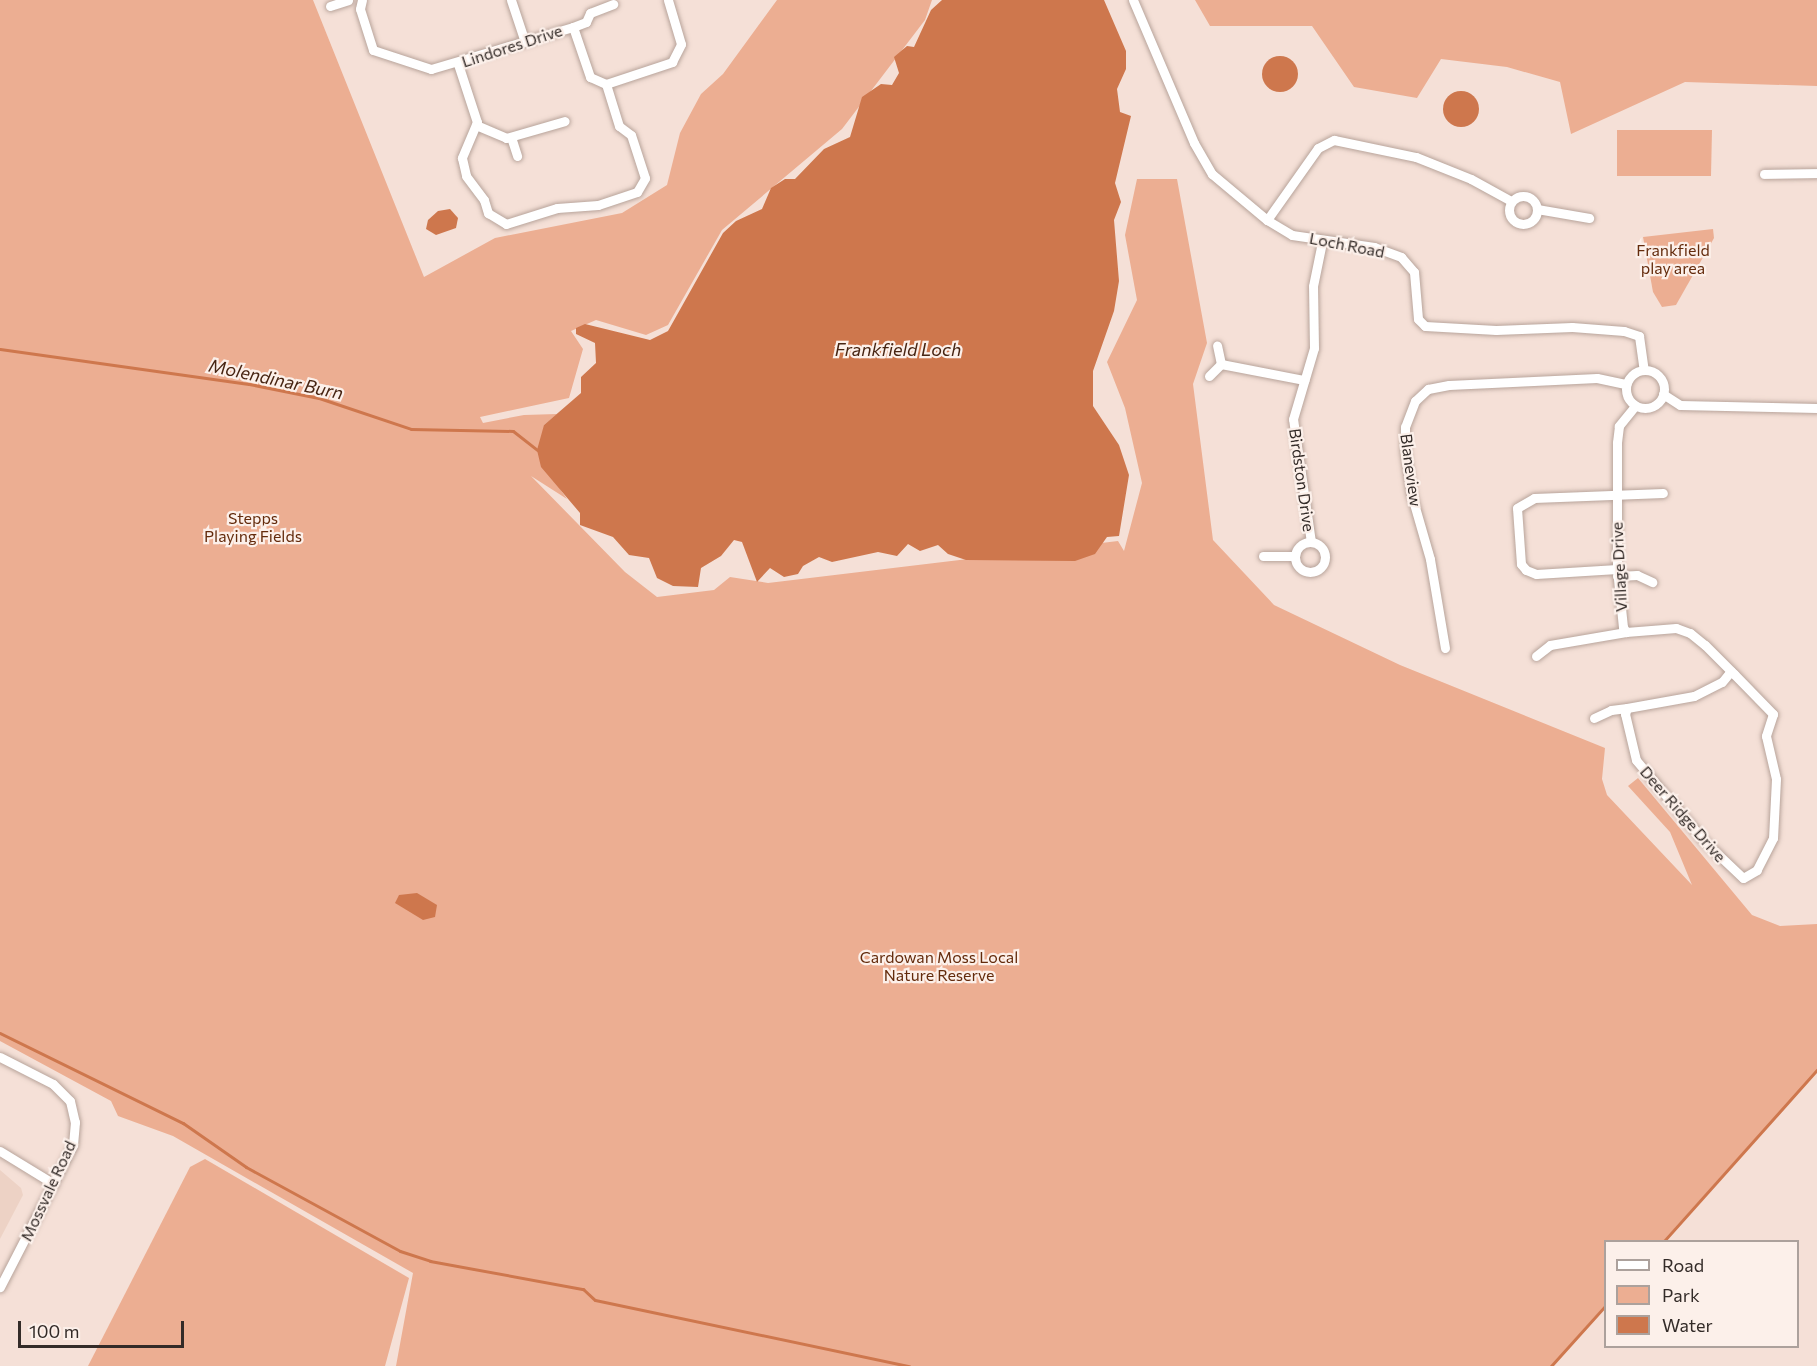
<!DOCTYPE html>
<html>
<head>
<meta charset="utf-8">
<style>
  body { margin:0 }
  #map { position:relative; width:1817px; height:1366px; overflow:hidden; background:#f5e0d7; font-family:Commissioner,sans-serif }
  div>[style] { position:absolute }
  .built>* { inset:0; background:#edd2c5 }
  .green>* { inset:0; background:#ecae92 }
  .water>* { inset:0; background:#ce774d }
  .round { border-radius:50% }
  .stream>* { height:3px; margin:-1.5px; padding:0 1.5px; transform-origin:1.5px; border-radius:1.5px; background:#ce774d }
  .roads { filter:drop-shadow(0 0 2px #b8a49b) drop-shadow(0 0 2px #b8a49b) }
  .minor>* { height:9px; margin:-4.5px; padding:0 4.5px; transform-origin:4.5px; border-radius:4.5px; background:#fff }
  .minor>.ring { margin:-4.5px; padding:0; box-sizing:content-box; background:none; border:9px solid #fff; border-radius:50% }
  span { translate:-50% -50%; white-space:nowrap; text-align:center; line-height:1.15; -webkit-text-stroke:4.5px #fcf0ea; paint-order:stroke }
  .street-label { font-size:16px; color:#332b28 }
  .park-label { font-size:16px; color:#642b0c }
  .water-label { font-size:18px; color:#472412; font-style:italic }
  .legend { position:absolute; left:1604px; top:1240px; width:195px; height:108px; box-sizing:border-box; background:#fcf0ea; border:2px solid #aca19c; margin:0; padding:8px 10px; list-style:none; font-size:18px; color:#332b28 }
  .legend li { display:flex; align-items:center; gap:12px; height:30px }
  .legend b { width:30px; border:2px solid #aca19c }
  .scale { position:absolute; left:18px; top:1321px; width:166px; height:27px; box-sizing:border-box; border:3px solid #332b28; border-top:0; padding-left:8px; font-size:18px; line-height:21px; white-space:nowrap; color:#332b28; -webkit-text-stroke:4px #fcf0ea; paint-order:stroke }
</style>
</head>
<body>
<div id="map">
  <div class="built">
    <i style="clip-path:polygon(0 1170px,21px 1188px,23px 1195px,0 1239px)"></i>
  </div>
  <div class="green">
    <i style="clip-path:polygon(0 0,313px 0,424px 277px,495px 238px,622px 213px,667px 185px,680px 133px,701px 94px,723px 74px,777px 0,932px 0,925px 20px,842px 129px,722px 230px,668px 325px,646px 335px,596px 320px,571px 331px,583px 349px,569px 398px,480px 417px,483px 423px,524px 415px,557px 414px,544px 425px,560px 489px,567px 499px,531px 476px,625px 572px,657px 597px,714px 590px,730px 577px,768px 583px,1118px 541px,1124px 551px,1142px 483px,1125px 408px,1107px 362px,1137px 300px,1125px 235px,1137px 179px,1177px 179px,1207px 343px,1193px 384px,1213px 540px,1274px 605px,1400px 665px,1605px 748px,1602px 779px,1607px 795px,1692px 885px,1670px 832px,1628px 786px,1638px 778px,1752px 915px,1780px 926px,1817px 924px,1817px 1070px,1663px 1241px,1606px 1242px,1605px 1305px,1551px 1366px,396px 1366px,413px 1273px,173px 1136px,118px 1116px,111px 1101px,0 1041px)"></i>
    <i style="clip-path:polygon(1195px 0,1817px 0,1817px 86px,1685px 82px,1571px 134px,1560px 82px,1507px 67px,1441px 59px,1417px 98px,1354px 87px,1312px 26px,1210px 26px)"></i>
    <i style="clip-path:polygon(1617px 130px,1712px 130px,1711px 176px,1617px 176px)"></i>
    <i style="clip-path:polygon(1713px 229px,1714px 238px,1676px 305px,1662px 307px,1653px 292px,1643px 237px)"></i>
    <i style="clip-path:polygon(205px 1159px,409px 1278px,385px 1366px,88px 1366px,190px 1167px)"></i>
  </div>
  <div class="water">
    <i style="clip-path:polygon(942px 0,1104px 0,1126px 51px,1126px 69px,1117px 89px,1120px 112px,1131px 116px,1115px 183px,1121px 202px,1114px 220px,1119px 281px,1114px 311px,1093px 371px,1093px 406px,1119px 445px,1129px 475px,1119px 536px,1107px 537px,1095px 554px,1075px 561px,966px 560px,948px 554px,938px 545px,920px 551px,908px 544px,897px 556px,878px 552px,832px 562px,819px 557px,803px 566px,798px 574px,784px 577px,770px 568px,757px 582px,742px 542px,734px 540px,721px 556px,701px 568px,698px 587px,673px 586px,657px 578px,649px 558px,629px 555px,613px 537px,580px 525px,580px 513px,541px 467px,537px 450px,544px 425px,581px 393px,581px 377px,596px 363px,595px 343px,576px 334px,576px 328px,585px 324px,650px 340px,668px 331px,723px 233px,736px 221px,762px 209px,771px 188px,785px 179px,795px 179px,824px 149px,850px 137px,862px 97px,881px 84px,892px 85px,899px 73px,894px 57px,907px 46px,914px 47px,931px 10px)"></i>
    <i class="round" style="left:1262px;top:56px;width:36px;height:36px"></i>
    <i class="round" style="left:1443px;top:91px;width:36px;height:36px"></i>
    <i style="clip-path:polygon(450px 209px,458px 218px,456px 228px,436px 235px,426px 229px,428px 220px,438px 211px)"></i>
    <i style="clip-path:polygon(417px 893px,437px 905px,435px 917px,423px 920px,395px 903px,399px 895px)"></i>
  </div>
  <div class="stream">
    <i style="left:0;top:349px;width:251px;rotate:8deg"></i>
    <i style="left:249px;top:384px;width:71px;rotate:11.3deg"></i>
    <i style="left:319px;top:398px;width:97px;rotate:18.6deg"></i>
    <i style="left:411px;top:429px;width:102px;rotate:1.1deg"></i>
    <i style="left:513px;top:431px;width:31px;rotate:38deg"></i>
    <i style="left:0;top:1033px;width:204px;rotate:26.2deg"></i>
    <i style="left:183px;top:1123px;width:77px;rotate:34.9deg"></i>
    <i style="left:246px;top:1167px;width:175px;rotate:28.6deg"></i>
    <i style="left:400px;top:1251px;width:32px;rotate:18deg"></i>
    <i style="left:430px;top:1261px;width:156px;rotate:10.4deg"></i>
    <i style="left:583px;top:1289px;width:16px;rotate:43deg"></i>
    <i style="left:595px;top:1300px;width:321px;rotate:11.9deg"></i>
    <i style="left:1663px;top:1242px;width:231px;rotate:-48.2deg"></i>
    <i style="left:1551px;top:1366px;width:82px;rotate:-48deg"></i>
  </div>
  <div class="roads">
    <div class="minor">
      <i style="left:362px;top:0;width:9px;rotate:103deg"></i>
      <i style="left:360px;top:9px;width:43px;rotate:72.4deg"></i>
      <i style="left:373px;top:50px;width:61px;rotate:18.1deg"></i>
      <i style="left:431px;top:69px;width:148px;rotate:-16.5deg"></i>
      <i style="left:573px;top:27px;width:53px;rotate:71.2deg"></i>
      <i style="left:590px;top:77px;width:17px;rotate:24deg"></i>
      <i style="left:606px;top:84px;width:70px;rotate:-18.4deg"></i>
      <i style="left:672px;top:62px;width:20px;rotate:-63deg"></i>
      <i style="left:681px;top:44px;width:46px;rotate:-106.5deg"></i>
      <i style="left:511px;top:0;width:44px;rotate:71.6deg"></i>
      <i style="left:1133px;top:0;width:155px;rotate:66.9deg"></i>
      <i style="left:1194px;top:143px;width:36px;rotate:60deg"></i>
      <i style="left:1212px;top:174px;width:72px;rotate:39.9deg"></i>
      <i style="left:1267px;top:220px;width:29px;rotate:31deg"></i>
      <i style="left:1292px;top:235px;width:83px;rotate:8.3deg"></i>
      <i style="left:1374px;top:247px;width:29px;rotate:20deg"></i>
      <i style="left:1401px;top:257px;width:20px;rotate:49deg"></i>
      <i style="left:1414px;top:272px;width:47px;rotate:85.1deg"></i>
      <i style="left:1418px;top:319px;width:10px;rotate:45deg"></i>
      <i style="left:1425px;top:326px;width:71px;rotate:3.2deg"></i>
      <i style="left:1496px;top:330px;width:76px;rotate:-2.3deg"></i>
      <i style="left:1572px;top:327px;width:52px;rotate:4.4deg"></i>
      <i style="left:1624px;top:331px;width:16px;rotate:18deg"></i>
      <i style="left:1639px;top:336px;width:34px;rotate:82deg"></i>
      <i style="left:330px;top:6px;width:19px;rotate:-18deg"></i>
      <i style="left:573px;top:27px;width:14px;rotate:-21deg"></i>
      <i style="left:586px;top:22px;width:10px;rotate:-66deg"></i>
      <i style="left:590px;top:13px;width:25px;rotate:-21deg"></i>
      <i style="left:458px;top:64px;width:61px;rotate:71.9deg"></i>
      <i style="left:477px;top:122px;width:39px;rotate:113deg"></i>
      <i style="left:462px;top:158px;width:18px;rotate:77deg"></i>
      <i style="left:466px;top:176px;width:30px;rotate:53deg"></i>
      <i style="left:484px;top:200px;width:14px;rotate:73deg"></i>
      <i style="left:488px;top:213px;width:21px;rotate:31deg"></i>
      <i style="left:506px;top:224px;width:53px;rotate:-17.4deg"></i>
      <i style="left:557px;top:208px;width:41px;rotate:-4.2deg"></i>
      <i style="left:598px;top:205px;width:41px;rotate:-18.4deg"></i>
      <i style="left:637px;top:192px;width:16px;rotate:-60deg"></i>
      <i style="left:645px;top:178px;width:45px;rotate:-108deg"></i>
      <i style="left:631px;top:135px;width:15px;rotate:-143deg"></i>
      <i style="left:619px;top:126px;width:44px;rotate:-107.2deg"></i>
      <i style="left:476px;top:125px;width:33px;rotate:23deg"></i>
      <i style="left:506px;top:138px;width:61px;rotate:-16.1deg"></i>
      <i style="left:511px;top:137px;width:20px;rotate:72deg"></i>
      <i style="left:1764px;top:174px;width:53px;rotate:-1.1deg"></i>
      <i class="ring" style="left:1509px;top:196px;width:19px;height:19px"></i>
      <i style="left:1537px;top:209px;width:53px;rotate:9.8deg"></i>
      <i style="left:1267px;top:220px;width:88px;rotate:-54.7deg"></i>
      <i style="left:1318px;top:148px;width:18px;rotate:-27deg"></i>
      <i style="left:1334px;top:140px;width:84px;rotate:11.7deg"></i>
      <i style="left:1416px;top:157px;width:59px;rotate:21.8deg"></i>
      <i style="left:1471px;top:179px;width:46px;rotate:28.8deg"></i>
      <i style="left:1221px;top:364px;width:85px;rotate:10.9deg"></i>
      <i class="ring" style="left:1626px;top:370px;width:29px;height:29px"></i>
      <i style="left:1209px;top:376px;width:17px;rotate:-45deg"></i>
      <i style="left:1221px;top:364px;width:19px;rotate:-102deg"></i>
      <i style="left:1663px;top:394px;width:20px;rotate:33deg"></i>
      <i style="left:1680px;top:405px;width:137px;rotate:1.3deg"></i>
      <i style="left:1635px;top:406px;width:26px;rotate:129deg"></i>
      <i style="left:1619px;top:426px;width:17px;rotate:97deg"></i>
      <i style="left:1617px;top:443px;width:126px;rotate:90deg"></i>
      <i style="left:1617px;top:569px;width:58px;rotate:84.1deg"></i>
      <i style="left:1623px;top:627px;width:6px;rotate:59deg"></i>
      <i style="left:1626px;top:632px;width:50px;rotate:-4.6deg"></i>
      <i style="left:1676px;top:628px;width:15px;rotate:20deg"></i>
      <i style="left:1690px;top:633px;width:19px;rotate:39deg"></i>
      <i style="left:1705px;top:645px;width:41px;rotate:45deg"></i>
      <i style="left:1734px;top:674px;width:56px;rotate:45.7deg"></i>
      <i style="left:1773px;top:714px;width:23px;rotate:108deg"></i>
      <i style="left:1766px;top:736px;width:44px;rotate:76.9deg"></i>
      <i style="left:1776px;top:779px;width:59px;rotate:92.9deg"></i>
      <i style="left:1773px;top:838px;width:36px;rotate:117deg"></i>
      <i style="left:1757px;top:870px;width:16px;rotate:150deg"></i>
      <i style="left:1743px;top:878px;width:52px;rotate:-136.5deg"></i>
      <i style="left:1705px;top:842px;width:107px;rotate:-130.1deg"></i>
      <i style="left:1636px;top:760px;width:47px;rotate:-103.4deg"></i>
      <i style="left:1625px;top:714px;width:6px;rotate:-72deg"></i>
      <i style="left:1627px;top:708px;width:68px;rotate:-10.2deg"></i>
      <i style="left:1694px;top:696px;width:31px;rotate:-27deg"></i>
      <i style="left:1722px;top:682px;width:14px;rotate:-51deg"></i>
      <i class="ring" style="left:1295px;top:542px;width:21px;height:21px"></i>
      <i style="left:1311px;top:542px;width:124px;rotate:-98.3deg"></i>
      <i style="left:1293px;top:419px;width:74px;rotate:-73.5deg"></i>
      <i style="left:1314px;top:348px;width:62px;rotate:-90.9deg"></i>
      <i style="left:1313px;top:286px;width:45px;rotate:-78.4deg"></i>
      <i style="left:1263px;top:556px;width:32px"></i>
      <i style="left:1617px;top:569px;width:81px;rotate:176.5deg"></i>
      <i style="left:1536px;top:574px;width:11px;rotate:-158deg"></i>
      <i style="left:1526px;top:570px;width:8px;rotate:-130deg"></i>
      <i style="left:1521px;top:564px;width:56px;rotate:-94.1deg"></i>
      <i style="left:1517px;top:508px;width:20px;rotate:-30deg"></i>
      <i style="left:1534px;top:498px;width:129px;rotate:-2.2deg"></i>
      <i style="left:1617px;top:576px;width:20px;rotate:-3deg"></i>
      <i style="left:1637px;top:575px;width:17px;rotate:25deg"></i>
      <i style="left:1445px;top:648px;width:90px;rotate:-99.6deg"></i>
      <i style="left:1430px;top:559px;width:69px;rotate:-106.1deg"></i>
      <i style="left:1411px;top:493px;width:42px;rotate:-98.1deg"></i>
      <i style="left:1405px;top:451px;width:24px;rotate:-90deg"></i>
      <i style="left:1405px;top:427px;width:28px;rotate:-69deg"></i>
      <i style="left:1415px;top:401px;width:18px;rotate:-43deg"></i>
      <i style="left:1428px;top:389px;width:21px;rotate:-11deg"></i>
      <i style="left:1449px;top:385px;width:148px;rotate:-2.7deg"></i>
      <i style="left:1597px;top:378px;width:30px;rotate:12deg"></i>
      <i style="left:1536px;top:656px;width:18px;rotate:-38deg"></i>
      <i style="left:1550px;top:645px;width:77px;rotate:-9.7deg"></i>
      <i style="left:1594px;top:718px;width:19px;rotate:-25deg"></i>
      <i style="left:1611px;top:710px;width:16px;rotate:-7deg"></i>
      <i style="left:0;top:1057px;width:59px;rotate:27deg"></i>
      <i style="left:53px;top:1084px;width:24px;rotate:45deg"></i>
      <i style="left:70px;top:1101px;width:22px;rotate:77deg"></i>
      <i style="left:75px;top:1122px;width:23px;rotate:95deg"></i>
      <i style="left:73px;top:1145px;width:160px;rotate:117.2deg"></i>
      <i style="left:0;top:1151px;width:63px;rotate:31.4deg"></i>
    </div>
  </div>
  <div class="street-label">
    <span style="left:512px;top:46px;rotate:-18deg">Lindores Drive</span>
    <span style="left:1347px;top:245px;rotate:11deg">Loch Road</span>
    <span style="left:1411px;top:470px;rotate:82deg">Blaneview</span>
    <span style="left:1302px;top:480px;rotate:82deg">Birdston Drive</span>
    <span style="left:1619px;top:567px;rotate:-93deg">Village Drive</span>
    <span style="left:1683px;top:814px;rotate:49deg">Deer Ridge Drive</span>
    <span style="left:48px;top:1191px;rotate:-65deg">Mossvale Road</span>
  </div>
  <div class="park-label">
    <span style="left:1673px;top:259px">Frankfield<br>play area</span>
    <span style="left:253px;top:527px">Stepps<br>Playing Fields</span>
    <span style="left:939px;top:966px">Cardowan Moss Local<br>Nature Reserve</span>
  </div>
  <div class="water-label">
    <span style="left:898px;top:349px">Frankfield Loch</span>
    <span style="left:276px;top:379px;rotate:12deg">Molendinar Burn</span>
  </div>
  <ul class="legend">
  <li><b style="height:8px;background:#fff"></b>Road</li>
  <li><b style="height:16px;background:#ecae92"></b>Park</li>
  <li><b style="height:16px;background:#ce774d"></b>Water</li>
  </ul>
  <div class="scale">100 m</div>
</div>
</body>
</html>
